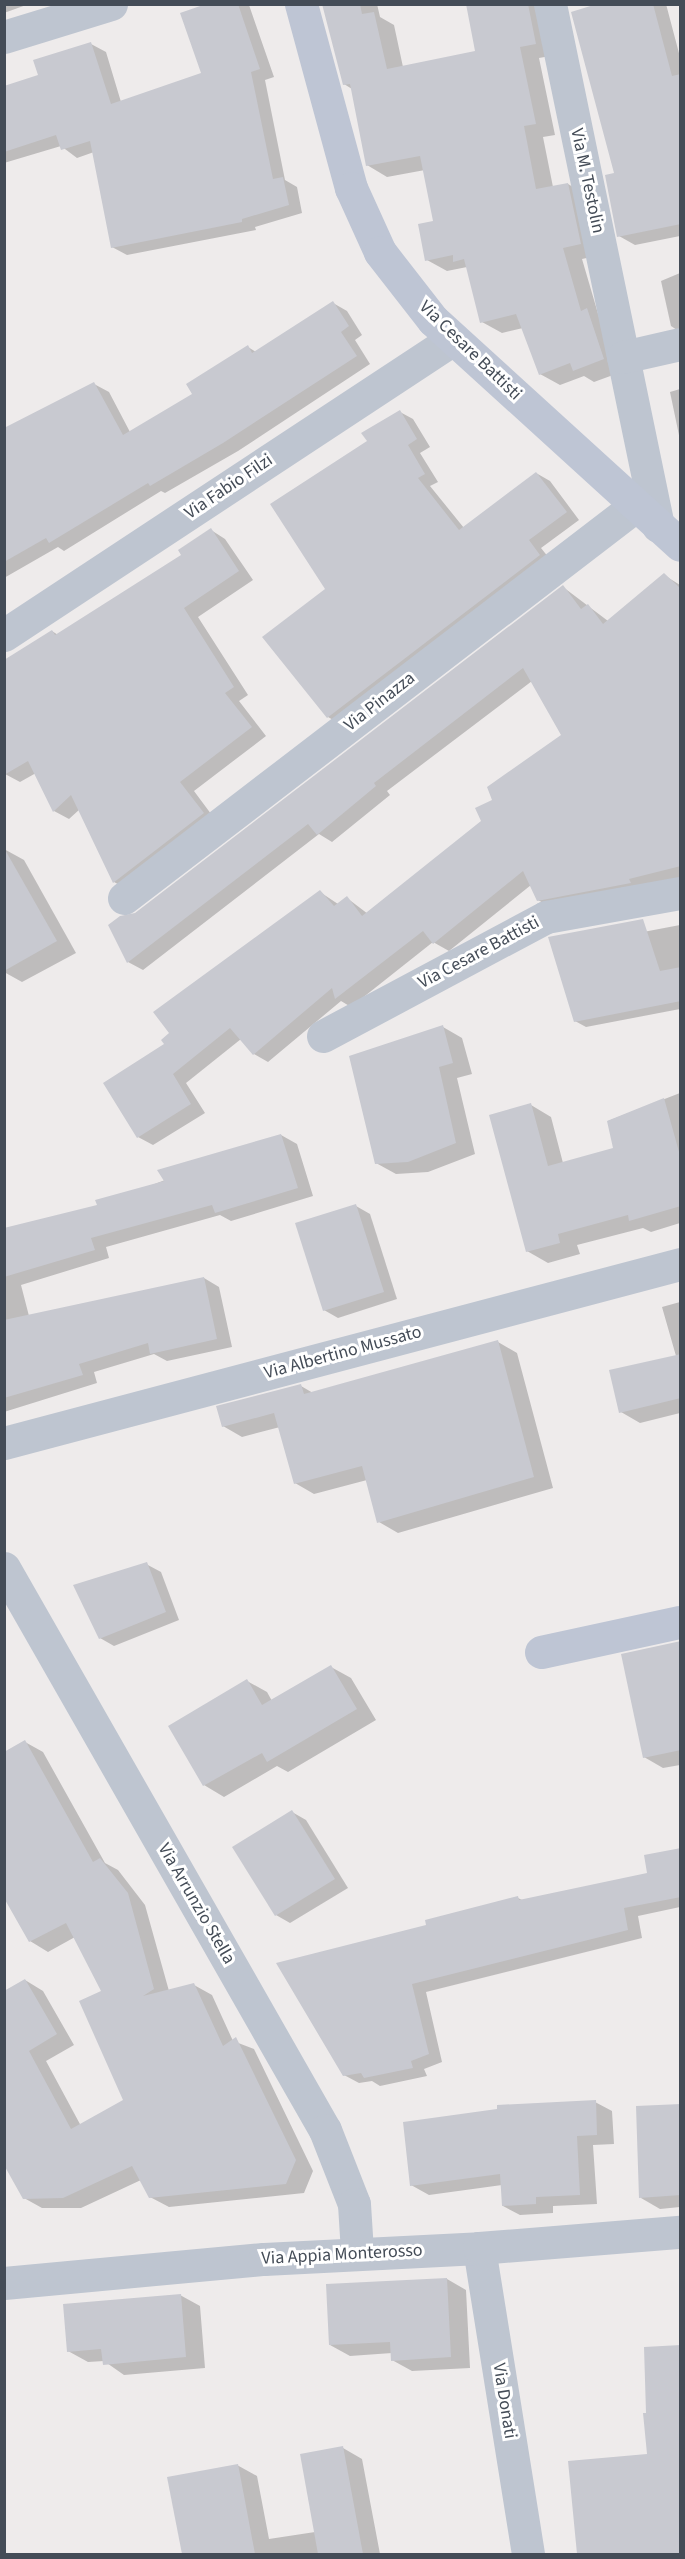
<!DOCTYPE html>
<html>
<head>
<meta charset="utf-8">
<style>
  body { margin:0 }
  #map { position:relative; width:685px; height:2559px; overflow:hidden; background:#eeebeb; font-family:"Source Sans 3",sans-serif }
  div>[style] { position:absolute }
  .shadow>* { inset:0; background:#0003 }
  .building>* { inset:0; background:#c8c9d0 }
  .street>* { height:33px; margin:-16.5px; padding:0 16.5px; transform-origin:16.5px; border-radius:16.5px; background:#bec5d0 }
  .secondary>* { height:33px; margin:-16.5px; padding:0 16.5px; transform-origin:16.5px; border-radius:16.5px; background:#bec5d4 }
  span { translate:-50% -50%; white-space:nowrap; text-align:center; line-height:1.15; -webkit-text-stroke:6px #fff; paint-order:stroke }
  .street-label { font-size:18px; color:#444c57 }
  .frame { position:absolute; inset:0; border:6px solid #444c57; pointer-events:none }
</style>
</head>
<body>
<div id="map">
  <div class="shadow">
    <i style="clip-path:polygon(4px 4px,29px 4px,4px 13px)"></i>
    <i style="clip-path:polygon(211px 4px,249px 5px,274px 77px,265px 80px,285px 180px,297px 187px,302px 213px,255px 227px,256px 230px,127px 255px,112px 247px,94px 152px,77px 158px,61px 146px,4px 163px,4px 88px,39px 76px,91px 44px,106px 52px,121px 102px,203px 74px)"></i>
    <i style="clip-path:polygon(324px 4px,377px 4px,380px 17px,394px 25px,403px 67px,477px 53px,467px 4px,545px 4px,556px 55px,539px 58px,555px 135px,543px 137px,553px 187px,568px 184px,588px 196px,600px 255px,582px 259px,599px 317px,624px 371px,594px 382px,584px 376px,560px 385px,540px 374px,523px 328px,502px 333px,482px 322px,467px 267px,447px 271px,427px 260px,435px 222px,425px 170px,387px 177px,367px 165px,352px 89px,344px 84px)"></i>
    <i style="clip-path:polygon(596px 4px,666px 4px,680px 57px,680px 236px,635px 245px,619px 236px,616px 174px)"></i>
    <i style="clip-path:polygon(680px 273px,680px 332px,671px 326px,661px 281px)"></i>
    <i style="clip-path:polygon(333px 303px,347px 311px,362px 335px,355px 340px,370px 364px,238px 451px,165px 493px,161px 491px,64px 551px,58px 547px,4px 578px,4px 429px,94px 384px,109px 392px,130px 432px,194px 394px,248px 347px,256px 352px)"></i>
    <i style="clip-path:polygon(680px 389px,680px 440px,670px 392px)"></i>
    <i style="clip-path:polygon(400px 412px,413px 419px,430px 447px,420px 453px,438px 482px,430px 486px,464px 528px,536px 473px,550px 481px,579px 520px,541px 548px,553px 563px,342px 725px,328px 717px,264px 637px,327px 590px,369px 442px)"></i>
    <i style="clip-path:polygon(211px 530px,225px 539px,253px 580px,198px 617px,248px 695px,239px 701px,266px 736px,194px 791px,217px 822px,129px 890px,114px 882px,80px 809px,69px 819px,54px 811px,36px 773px,20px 782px,5px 774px,52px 631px,58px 635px,183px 555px)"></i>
    <i style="clip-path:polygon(664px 575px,680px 585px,680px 878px,552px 908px,538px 900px,531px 885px,449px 951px,433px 942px,351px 1007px,341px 1001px,268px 1062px,254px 1054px,241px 1039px,186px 1083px,205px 1113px,153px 1145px,138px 1137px,167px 1045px,320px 892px,338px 904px,347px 898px,368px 914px,483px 822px,494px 800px,563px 735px,532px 681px,387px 791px,390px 795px,332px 842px,319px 834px,143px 970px,128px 962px,110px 925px,136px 914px,563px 587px,608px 621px)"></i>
    <i style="clip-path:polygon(4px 849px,24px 860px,76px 953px,22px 982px,4px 972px)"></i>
    <i style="clip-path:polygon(680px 925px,680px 1009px,586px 1027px,575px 1021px,554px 949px)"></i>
    <i style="clip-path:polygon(443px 1027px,462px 1038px,472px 1074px,457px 1078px,475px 1154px,428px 1172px,396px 1174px,376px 1163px)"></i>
    <i style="clip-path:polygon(680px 1093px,680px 1223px,651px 1232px,643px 1228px,577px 1245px,580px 1254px,548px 1263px,527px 1251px,531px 1105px,551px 1117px,563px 1163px,615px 1149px,608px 1121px)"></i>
    <i style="clip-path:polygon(281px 1135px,297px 1144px,313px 1196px,231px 1221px,220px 1215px,106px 1247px,109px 1258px,21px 1285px,29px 1316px,204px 1278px,219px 1287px,232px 1347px,167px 1361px,154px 1354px,94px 1372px,97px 1383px,4px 1412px,4px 1229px,98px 1206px)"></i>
    <i style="clip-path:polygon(356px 1206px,370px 1214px,397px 1299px,338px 1318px,324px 1310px)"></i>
    <i style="clip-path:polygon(680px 1302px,680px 1413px,640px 1423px,621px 1412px,676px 1356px,662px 1307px)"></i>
    <i style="clip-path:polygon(498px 1342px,517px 1353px,553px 1488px,398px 1533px,379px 1522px,367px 1480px,314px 1494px,295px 1483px,280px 1427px,242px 1437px,223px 1426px,301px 1386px,313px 1393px)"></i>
    <i style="clip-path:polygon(146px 1564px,161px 1572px,179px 1620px,114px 1646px,100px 1638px)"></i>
    <i style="clip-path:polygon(680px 1643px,680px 1765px,663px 1768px,644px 1757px)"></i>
    <i style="clip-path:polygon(331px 1667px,351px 1678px,376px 1720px,288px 1772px,277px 1766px,224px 1797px,204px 1785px,170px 1726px,247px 1681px,267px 1692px,272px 1701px)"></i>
    <i style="clip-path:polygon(25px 1742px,43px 1752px,105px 1863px,118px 1870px,145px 1905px,169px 1991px,194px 1985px,212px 1995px,233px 2041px,254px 2049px,313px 2171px,304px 2193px,169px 2207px,150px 2197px,141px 2180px,81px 2208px,42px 2208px,24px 2198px,25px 1980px,43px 1991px,74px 2045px,46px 2061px,81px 2126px,125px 2101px,103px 1991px,75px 1937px,48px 1952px,30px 1941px)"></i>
    <i style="clip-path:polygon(292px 1812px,306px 1820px,348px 1888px,290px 1923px,276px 1915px)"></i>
    <i style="clip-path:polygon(680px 1849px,680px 1907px,638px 1916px,642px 1938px,426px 1992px,442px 2062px,424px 2069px,427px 2076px,380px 2086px,372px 2081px,359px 2083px,344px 2075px,428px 1926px,518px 1898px,522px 1900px,649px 1875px)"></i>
    <i style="clip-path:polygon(595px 2102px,612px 2111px,614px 2144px,593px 2145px,597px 2204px,553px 2206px,553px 2213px,520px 2215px,503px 2206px,502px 2185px,429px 2195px,411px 2185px,498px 2111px)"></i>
    <i style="clip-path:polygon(680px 2105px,680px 2207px,660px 2209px,641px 2198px)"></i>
    <i style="clip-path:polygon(447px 2279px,466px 2290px,470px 2368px,412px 2371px,392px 2360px,392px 2353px,350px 2356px,330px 2345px)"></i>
    <i style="clip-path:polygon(180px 2295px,200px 2306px,205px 2368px,124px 2375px,104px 2361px,88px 2362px,68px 2351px)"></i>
    <i style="clip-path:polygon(680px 2347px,680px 2554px,579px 2554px,570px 2462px,649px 2455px,648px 2414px)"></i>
    <i style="clip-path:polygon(343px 2448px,362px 2459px,380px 2554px,183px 2554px,169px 2478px,237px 2465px,257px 2476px,269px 2539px,315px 2532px)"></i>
  </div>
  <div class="building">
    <i style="clip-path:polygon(206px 4px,238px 4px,260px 69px,251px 72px,273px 179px,283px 177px,289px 205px,242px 219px,242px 222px,111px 248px,90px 141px,61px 150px,56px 135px,4px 152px,4px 86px,38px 75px,33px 60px,91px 42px,111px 104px,201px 73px,180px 13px)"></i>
    <i style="clip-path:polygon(322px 4px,360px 4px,362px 14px,374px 12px,387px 69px,475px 51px,466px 4px,528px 4px,536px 44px,520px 47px,536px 124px,524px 126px,536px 189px,568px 183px,581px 244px,563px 248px,581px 311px,587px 308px,604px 359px,573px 371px,570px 363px,539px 375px,516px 314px,480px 323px,464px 259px,453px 262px,453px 255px,425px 261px,418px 224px,433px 221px,420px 156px,366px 166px,350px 84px,343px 85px)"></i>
    <i style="clip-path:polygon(597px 4px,653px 4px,672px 76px,681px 74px,681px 224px,617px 237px,605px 175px,614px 173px,571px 12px)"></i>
    <i style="clip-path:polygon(333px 301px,349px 326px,341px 332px,357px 356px,223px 443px,150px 486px,148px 483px,49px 543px,46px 538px,4px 562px,4px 428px,94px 382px,123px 435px,192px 394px,186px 384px,248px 345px,252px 353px)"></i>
    <i style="clip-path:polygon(400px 410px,417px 439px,408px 445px,425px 474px,418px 478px,459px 530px,536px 472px,567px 512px,529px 540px,540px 555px,327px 718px,262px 637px,325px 589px,270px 504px,367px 441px,361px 433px)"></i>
    <i style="clip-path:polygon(211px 528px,239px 571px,184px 608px,234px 687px,225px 693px,252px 727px,180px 782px,204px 813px,113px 883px,71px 795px,53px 812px,28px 761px,4px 775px,4px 660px,52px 630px,55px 635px,181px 555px,178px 550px)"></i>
    <i style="clip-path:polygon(664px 573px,681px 589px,681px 866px,629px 879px,631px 883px,537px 901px,523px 871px,433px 944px,423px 931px,335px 999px,332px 988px,253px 1055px,230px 1028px,173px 1074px,191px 1104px,137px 1138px,103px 1083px,164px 1044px,161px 1040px,169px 1033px,153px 1012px,320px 890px,334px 906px,347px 896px,362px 916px,481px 821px,475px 808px,492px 800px,487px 787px,561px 735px,523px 668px,374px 783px,376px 786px,317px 835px,308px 824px,127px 963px,108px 925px,120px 916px,135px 913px,563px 585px,581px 609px,588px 604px,603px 624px)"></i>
    <i style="clip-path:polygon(4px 848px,57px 941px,4px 971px)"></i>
    <i style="clip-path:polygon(643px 919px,660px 971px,681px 967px,681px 1001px,574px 1022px,548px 937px)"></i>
    <i style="clip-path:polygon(443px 1025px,453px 1063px,439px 1067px,456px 1143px,408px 1162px,375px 1164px,349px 1056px)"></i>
    <i style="clip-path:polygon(664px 1098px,681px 1159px,681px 1206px,629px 1221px,628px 1215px,558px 1234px,560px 1243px,526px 1252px,489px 1115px,531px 1103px,548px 1166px,613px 1148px,607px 1121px)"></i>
    <i style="clip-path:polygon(281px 1134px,298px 1188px,215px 1213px,212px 1205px,91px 1238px,95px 1250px,4px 1277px,4px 1228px,97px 1205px,95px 1200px,164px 1181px,157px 1170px)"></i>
    <i style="clip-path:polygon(356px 1204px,384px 1292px,323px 1311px,295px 1223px)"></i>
    <i style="clip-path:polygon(204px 1277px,217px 1339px,150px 1354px,148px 1343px,79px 1364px,83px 1375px,4px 1398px,4px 1320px)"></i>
    <i style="clip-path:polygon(498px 1340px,534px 1477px,377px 1523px,362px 1466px,294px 1484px,274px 1413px,222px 1427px,216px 1406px,301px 1384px,304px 1394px)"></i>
    <i style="clip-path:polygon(681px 1354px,681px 1398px,619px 1413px,609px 1370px)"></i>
    <i style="clip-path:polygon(147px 1562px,166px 1612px,99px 1639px,73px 1585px)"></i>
    <i style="clip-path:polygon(681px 1641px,681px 1750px,643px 1758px,621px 1654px)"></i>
    <i style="clip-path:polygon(331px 1665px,357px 1709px,267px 1762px,262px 1753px,203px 1786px,168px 1726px,247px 1679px,262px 1705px)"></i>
    <i style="clip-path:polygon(25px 1740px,93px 1862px,100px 1858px,128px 1893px,154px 1989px,143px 1996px,194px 1983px,223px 2046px,236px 2037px,296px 2160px,286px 2184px,149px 2198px,132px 2166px,63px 2198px,23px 2199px,4px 2165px,4px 1991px,25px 1979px,57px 2034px,29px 2051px,71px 2129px,123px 2100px,79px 2001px,101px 1991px,66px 1923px,29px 1942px,4px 1898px,4px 1752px)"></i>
    <i style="clip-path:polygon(292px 1810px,335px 1879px,275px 1916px,232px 1847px)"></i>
    <i style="clip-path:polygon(681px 1848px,681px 1897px,624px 1908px,628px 1930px,412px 1984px,429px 2054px,411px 2061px,413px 2068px,364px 2078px,361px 2073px,343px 2076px,276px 1963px,426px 1925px,425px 1920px,518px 1896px,519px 1900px,647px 1873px,644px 1855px)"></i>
    <i style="clip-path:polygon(596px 2100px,597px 2135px,577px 2136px,580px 2195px,536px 2197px,536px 2204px,502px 2206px,500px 2174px,410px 2186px,403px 2122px,497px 2109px,497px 2105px)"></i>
    <i style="clip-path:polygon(681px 2104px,681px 2195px,639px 2198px,636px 2106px)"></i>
    <i style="clip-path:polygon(447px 2278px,451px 2357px,391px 2361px,390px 2342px,329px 2345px,326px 2284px)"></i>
    <i style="clip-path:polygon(181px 2294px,186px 2357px,103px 2365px,101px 2349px,67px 2352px,63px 2304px)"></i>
    <i style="clip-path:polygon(681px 2345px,681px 2554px,577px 2554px,568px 2461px,647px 2454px,643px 2413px,646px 2413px,644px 2347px)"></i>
    <i style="clip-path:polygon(343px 2446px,363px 2554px,318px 2554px,300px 2454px)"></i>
    <i style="clip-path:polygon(238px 2464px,255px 2554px,182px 2554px,167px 2477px)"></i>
  </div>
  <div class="street">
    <i style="left:550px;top:4px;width:533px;rotate:78.31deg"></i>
    <i style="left:4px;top:37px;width:112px;rotate:-17.1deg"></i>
    <i style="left:623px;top:357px;width:58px;rotate:-12.8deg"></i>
    <i style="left:4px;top:635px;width:538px;rotate:-33.39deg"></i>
    <i style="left:124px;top:898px;width:644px;rotate:-37.49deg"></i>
    <i style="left:323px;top:1036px;width:253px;rotate:-28.1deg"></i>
    <i style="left:546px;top:917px;width:136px;rotate:-10.2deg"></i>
    <i style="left:4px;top:1443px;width:699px;rotate:-14.83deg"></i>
    <i style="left:4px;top:1568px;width:647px;rotate:60.27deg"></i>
    <i style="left:325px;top:2130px;width:79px;rotate:68.6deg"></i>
    <i style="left:354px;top:2204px;width:48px;rotate:86.4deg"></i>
    <i style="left:479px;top:2248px;width:310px;rotate:80.9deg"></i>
    <i style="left:4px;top:2283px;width:261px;rotate:-5.3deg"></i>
    <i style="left:264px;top:2259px;width:215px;rotate:-2.9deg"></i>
    <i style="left:479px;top:2248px;width:202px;rotate:-4.6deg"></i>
  </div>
  <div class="secondary">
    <i style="left:301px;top:4px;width:191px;rotate:74.8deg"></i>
    <i style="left:351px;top:188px;width:70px;rotate:65.6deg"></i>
    <i style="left:380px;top:252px;width:86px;rotate:52.1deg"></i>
    <i style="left:433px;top:320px;width:334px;rotate:42.3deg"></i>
    <i style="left:541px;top:1652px;width:142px;rotate:-12.2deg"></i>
  </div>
  <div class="street-label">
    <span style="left:587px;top:181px;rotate:78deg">Via M. Testolin</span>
    <span style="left:470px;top:351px;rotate:44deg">Via Cesare Battisti</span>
    <span style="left:229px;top:487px;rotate:-34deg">Via Fabio Filzi</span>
    <span style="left:380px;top:702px;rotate:-38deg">Via Pinazza</span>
    <span style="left:479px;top:953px;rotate:-28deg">Via Cesare Battisti</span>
    <span style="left:343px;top:1353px;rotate:-15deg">Via Albertino Mussato</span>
    <span style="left:196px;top:1904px;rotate:60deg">Via Arrunzio Stella</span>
    <span style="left:342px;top:2255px;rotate:-3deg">Via Appia Monterosso</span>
    <span style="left:504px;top:2401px;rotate:81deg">Via Donati</span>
  </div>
  <div class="frame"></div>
</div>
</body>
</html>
